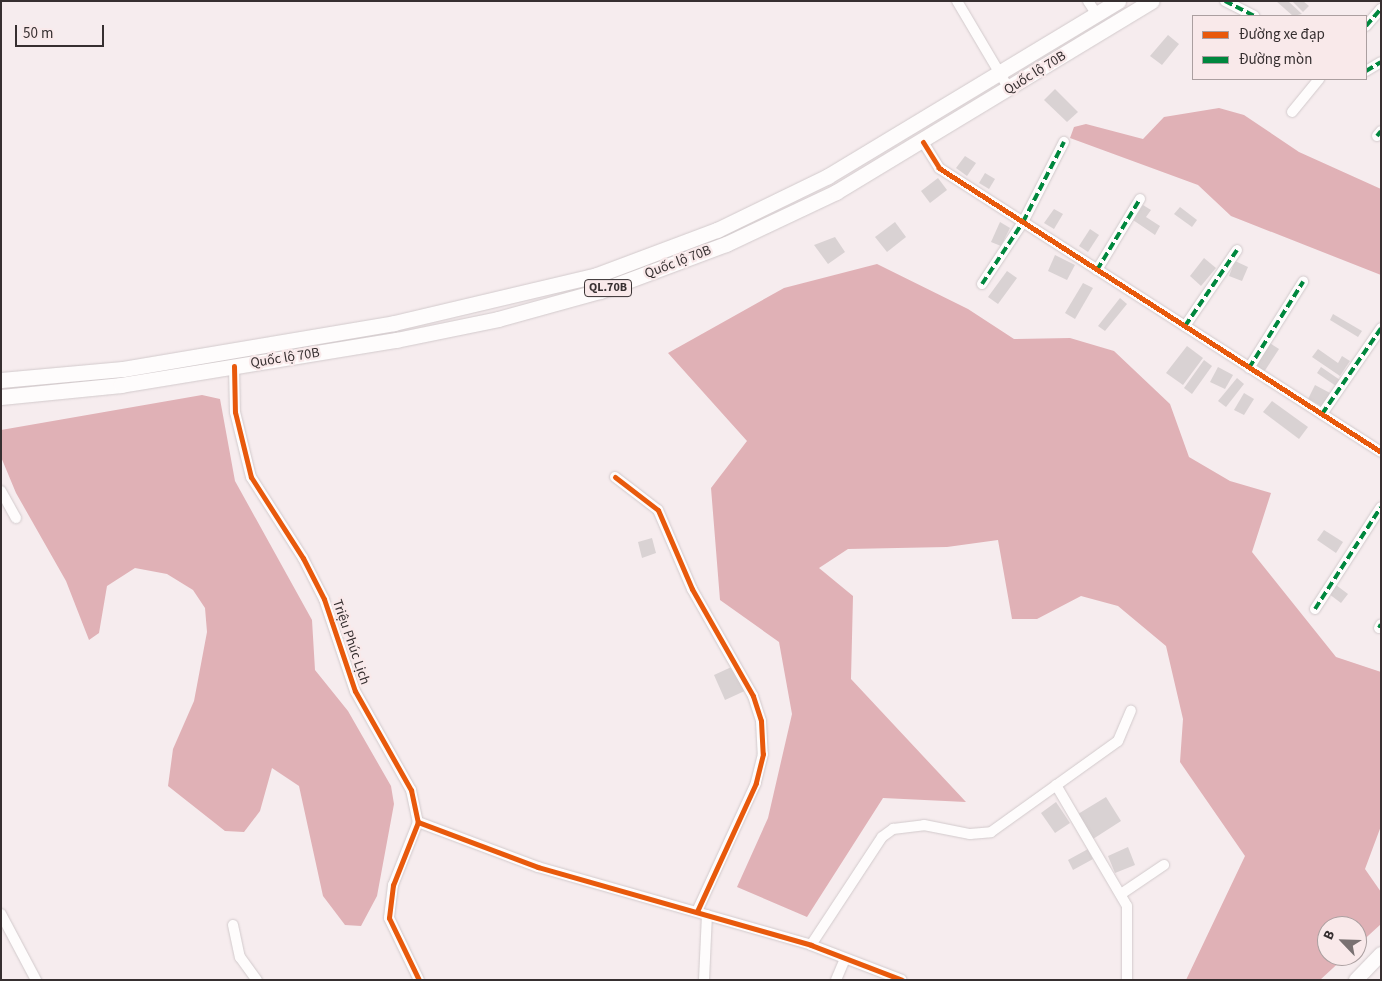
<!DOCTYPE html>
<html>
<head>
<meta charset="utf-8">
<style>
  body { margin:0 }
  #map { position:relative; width:1382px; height:981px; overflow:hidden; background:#f6ecee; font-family:"Source Sans 3",sans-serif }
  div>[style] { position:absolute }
  .water>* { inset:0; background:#e0b1b6 }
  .building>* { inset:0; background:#d9d2d3 }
  .roads { filter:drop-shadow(0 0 1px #d2cacc) drop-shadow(0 0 1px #d2cacc) }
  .street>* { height:10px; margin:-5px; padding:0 5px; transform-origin:5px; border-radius:5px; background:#fefcfc }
  .secondary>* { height:14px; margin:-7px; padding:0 7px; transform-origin:7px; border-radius:7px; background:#fefcfc }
  .primary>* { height:15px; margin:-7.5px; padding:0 7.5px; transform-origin:7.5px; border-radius:7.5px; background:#fefcfc }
  .quiet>* { height:4px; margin-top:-2px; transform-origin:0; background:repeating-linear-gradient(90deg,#00873e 0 8px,transparent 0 12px) }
  .cycleway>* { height:5px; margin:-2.5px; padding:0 2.5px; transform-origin:2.5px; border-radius:2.5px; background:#e8590c }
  span { translate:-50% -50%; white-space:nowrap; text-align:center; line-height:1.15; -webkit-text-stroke:4.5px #f9e9ea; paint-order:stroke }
  .shield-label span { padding:1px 4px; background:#f9e9ea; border:1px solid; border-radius:4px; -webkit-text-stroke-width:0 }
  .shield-label { font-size:12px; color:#362f30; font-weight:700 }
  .street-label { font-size:14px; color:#362f30 }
  .frame { position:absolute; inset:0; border:2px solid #362f30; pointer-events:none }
  .legend { position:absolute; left:1192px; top:15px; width:175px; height:65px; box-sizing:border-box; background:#f9e9ea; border:1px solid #ab9fa0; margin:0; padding:6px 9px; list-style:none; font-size:15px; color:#362f30 }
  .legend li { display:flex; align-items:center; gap:10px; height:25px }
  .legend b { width:25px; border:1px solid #ab9fa0 }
  .north { position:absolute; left:1317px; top:916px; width:50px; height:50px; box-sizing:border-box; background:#f9e9ea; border:1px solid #ab9fa0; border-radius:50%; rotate:294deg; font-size:14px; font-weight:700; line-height:20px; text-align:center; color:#362f30 }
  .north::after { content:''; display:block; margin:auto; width:18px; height:22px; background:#797172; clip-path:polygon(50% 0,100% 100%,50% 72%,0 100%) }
  .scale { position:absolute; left:15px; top:25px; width:89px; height:22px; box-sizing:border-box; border:2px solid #362f30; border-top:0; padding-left:6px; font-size:15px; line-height:18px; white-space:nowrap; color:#362f30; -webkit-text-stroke:4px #f9e9ea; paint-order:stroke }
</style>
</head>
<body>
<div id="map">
  <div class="water">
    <i style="clip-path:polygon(1219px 108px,1244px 115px,1299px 152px,1381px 189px,1381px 275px,1231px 216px,1198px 185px,1070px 138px,1074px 127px,1086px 124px,1143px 139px,1164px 117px)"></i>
    <i style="clip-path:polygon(877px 264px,968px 309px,1014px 339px,1070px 338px,1114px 351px,1170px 404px,1189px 457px,1230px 481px,1271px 493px,1252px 552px,1336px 657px,1381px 672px,1381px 826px,1365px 869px,1381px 892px,1381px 924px,1357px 946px,1357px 926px,1327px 926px,1327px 956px,1346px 956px,1320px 980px,1186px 980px,1245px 856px,1180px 762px,1183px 719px,1166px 646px,1118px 606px,1081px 596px,1037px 619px,1012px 619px,998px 540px,947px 547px,848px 549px,819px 568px,853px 596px,851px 679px,966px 802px,883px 798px,807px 917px,737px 887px,768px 818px,792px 714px,779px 642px,720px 600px,711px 488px,747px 441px,668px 353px,784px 288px)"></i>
    <i style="clip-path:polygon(202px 395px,220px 399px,235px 481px,312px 620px,315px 670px,348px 711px,391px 786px,394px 804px,377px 896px,361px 926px,345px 925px,323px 896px,299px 786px,272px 768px,260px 811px,244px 832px,225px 831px,168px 786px,173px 749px,194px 701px,207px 632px,205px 608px,193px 590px,167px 574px,135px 568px,107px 586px,99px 633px,89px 640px,66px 581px,16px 493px,1px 457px,1px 430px)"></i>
  </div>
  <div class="building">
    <i style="clip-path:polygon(1276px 1px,1288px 1px,1302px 14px,1293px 16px)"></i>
    <i style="clip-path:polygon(1292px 1px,1303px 1px,1309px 6px,1303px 12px)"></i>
    <i style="clip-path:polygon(1168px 35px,1179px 44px,1162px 65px,1150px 56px)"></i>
    <i style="clip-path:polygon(1055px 89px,1078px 112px,1067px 122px,1044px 100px)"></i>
    <i style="clip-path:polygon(965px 156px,976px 163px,967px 176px,956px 168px)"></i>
    <i style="clip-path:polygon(985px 173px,995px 179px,989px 189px,979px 183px)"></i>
    <i style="clip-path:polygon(938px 178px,947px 190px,930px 203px,921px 191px)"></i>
    <i style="clip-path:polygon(1143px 205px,1151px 210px,1146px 217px,1160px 226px,1155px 235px,1133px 220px)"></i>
    <i style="clip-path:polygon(1180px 207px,1197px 220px,1192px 227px,1174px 214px)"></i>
    <i style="clip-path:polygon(1054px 209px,1063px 214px,1054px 229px,1044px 223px)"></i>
    <i style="clip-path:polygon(895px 222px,906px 237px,887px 252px,875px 237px)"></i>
    <i style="clip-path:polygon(1000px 222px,1010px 228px,1001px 246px,991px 242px)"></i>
    <i style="clip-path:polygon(1090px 229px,1099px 235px,1088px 252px,1079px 246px)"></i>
    <i style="clip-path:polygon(835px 237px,845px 252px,828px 264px,814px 245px)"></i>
    <i style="clip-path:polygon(1055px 255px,1075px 265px,1067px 280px,1048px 271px)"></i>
    <i style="clip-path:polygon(1204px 258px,1216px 268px,1201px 286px,1190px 276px)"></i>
    <i style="clip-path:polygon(1235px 261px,1248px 267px,1242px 281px,1229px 276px)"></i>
    <i style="clip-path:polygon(1007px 271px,1017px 278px,998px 304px,988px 297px)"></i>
    <i style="clip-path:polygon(1083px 283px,1093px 288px,1075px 319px,1065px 313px)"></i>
    <i style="clip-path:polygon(1120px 298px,1127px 304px,1105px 331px,1098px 326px)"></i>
    <i style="clip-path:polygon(1333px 314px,1362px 331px,1358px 337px,1330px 320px)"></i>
    <i style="clip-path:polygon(1268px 342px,1279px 349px,1264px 372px,1253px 365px)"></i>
    <i style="clip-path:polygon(1187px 346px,1203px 358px,1183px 385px,1166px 373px)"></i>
    <i style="clip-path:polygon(1318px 349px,1338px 363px,1342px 356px,1350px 361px,1340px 376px,1312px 357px)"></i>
    <i style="clip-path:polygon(1204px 360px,1212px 366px,1192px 394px,1184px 388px)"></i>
    <i style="clip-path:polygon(1218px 367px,1233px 375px,1225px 389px,1210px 382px)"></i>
    <i style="clip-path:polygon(1321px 367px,1340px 380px,1336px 386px,1317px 373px)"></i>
    <i style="clip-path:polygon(1237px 378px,1244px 384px,1226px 407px,1218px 401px)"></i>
    <i style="clip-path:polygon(1315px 385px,1330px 393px,1323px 407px,1308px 399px)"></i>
    <i style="clip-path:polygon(1244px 393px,1254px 399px,1244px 415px,1234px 410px)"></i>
    <i style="clip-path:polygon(1272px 401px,1308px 427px,1299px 439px,1263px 412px)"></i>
    <i style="clip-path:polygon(1324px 530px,1343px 542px,1336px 553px,1317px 540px)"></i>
    <i style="clip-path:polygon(652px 538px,656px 553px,642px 558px,638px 542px)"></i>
    <i style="clip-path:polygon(1336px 585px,1348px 594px,1341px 603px,1329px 594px)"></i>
    <i style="clip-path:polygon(738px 664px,749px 689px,725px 700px,714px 675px)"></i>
    <i style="clip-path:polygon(1106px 797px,1121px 821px,1093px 839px,1078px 814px)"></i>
    <i style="clip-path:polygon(1056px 802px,1070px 823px,1055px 833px,1041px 813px)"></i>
    <i style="clip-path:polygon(1128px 847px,1135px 865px,1115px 873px,1108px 856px)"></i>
    <i style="clip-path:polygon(1088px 849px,1093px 859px,1073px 870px,1068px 860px)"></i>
  </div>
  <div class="roads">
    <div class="street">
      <i style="left:957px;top:1px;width:102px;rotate:59.4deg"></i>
      <i style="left:1088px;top:1px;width:17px;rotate:57deg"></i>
      <i style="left:1225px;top:1px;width:33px;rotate:27deg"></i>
      <i style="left:1366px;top:26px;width:23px;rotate:-49deg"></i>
      <i style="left:1366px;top:71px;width:17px;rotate:-31deg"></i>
      <i style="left:1292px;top:112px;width:43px;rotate:-50.7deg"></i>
      <i style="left:1377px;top:136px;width:6px;rotate:-51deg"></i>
      <i style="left:923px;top:142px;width:31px;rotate:58deg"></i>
      <i style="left:939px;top:168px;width:525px;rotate:32.72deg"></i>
      <i style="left:1097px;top:270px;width:83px;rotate:-58.8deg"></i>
      <i style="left:982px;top:284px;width:74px;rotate:-56.5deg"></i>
      <i style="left:1023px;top:222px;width:90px;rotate:-62.9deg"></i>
      <i style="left:1185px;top:326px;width:92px;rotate:-55.6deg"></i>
      <i style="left:234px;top:366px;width:46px;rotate:88.8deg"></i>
      <i style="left:235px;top:412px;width:67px;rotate:76.2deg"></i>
      <i style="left:251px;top:477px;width:96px;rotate:57.3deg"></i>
      <i style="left:303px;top:558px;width:46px;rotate:62.9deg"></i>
      <i style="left:324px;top:599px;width:97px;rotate:71.4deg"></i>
      <i style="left:355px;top:691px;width:114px;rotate:60.5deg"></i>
      <i style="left:411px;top:790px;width:33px;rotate:78deg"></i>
      <i style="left:418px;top:822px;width:68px;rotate:111.6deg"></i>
      <i style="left:393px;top:885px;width:33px;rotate:97deg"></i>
      <i style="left:389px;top:918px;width:69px;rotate:64.2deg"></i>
      <i style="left:1249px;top:368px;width:102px;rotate:-57.9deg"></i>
      <i style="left:1322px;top:414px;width:104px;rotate:-55.5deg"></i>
      <i style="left:615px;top:477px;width:54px;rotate:37.5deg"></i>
      <i style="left:658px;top:510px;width:86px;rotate:66.7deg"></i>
      <i style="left:692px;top:589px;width:123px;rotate:60.3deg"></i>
      <i style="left:753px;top:696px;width:26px;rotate:72deg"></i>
      <i style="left:761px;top:721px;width:33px;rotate:87deg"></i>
      <i style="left:763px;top:754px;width:30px;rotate:104deg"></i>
      <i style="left:756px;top:783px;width:141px;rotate:114.7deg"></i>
      <i style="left:1px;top:491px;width:31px;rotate:61deg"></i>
      <i style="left:1315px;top:609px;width:121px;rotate:-57.1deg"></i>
      <i style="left:1379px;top:628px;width:4px;rotate:-63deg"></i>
      <i style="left:1056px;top:785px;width:140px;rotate:59.6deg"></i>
      <i style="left:1127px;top:906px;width:74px;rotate:90deg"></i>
      <i style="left:418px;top:822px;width:128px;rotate:20.6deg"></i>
      <i style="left:538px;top:867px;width:284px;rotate:15.9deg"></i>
      <i style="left:811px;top:945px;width:97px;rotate:21deg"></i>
      <i style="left:1121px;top:894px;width:52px;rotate:-34deg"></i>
      <i style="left:1px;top:914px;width:75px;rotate:62.1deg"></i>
      <i style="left:233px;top:925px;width:33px;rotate:78deg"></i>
      <i style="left:240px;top:957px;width:29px;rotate:54deg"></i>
      <i style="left:811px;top:945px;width:129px;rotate:-56.7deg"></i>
      <i style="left:882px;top:837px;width:14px;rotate:-36deg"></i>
      <i style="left:893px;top:829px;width:31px;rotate:-7deg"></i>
      <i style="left:924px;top:825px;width:47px;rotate:11.1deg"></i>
      <i style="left:970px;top:834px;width:21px;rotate:-5deg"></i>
      <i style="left:991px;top:832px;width:156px;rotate:-35.6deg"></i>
      <i style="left:1118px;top:741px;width:33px;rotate:-67deg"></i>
      <i style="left:704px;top:980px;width:65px;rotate:-87.4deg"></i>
      <i style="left:836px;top:980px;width:23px;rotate:-67deg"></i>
    </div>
    <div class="secondary">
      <i style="left:1356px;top:980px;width:36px;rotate:-46deg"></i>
    </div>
    <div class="primary">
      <i style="left:1px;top:380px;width:122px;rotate:-5.2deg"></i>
      <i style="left:123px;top:369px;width:275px;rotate:-9.6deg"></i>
      <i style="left:394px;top:323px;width:209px;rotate:-13.3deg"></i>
      <i style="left:597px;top:275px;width:128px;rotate:-20.6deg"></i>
      <i style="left:717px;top:230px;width:123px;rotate:-25.9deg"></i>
      <i style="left:828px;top:176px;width:339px;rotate:-31.1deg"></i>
      <i style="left:1px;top:397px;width:121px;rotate:-5.7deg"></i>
      <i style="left:121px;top:385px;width:279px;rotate:-9.3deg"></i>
      <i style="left:396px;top:340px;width:104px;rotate:-11.6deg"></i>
      <i style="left:498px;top:319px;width:106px;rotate:-15.4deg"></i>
      <i style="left:600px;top:291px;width:134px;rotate:-20.5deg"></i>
      <i style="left:726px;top:244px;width:122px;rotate:-25.3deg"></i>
      <i style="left:836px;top:192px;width:369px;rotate:-31.2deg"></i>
    </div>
  </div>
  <div class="quiet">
    <i style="left:1225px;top:1px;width:33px;rotate:27deg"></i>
    <i style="left:1366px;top:26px;width:23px;rotate:-49deg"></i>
    <i style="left:1366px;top:71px;width:17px;rotate:-31deg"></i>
    <i style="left:1377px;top:136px;width:6px;rotate:-51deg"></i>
    <i style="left:1097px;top:270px;width:83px;rotate:-58.8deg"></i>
    <i style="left:982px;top:284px;width:74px;rotate:-56.5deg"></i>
    <i style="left:1023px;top:222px;width:90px;rotate:-62.9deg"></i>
    <i style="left:1185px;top:326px;width:92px;rotate:-55.6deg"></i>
    <i style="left:1249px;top:368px;width:102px;rotate:-57.9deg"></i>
    <i style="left:1322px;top:414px;width:104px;rotate:-55.5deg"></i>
    <i style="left:1315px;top:609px;width:121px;rotate:-57.1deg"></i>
    <i style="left:1379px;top:628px;width:4px;rotate:-63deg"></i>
  </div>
  <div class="cycleway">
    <i style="left:923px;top:142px;width:31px;rotate:58deg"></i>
    <i style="left:939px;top:168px;width:525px;rotate:32.72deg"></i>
    <i style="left:234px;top:366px;width:46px;rotate:88.8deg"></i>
    <i style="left:235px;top:412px;width:67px;rotate:76.2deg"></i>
    <i style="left:251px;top:477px;width:96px;rotate:57.3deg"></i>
    <i style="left:303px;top:558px;width:46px;rotate:62.9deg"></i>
    <i style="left:324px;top:599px;width:97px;rotate:71.4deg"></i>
    <i style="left:355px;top:691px;width:114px;rotate:60.5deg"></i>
    <i style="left:411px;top:790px;width:33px;rotate:78deg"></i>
    <i style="left:418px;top:822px;width:68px;rotate:111.6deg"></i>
    <i style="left:393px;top:885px;width:33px;rotate:97deg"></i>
    <i style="left:389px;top:918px;width:69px;rotate:64.2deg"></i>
    <i style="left:615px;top:477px;width:54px;rotate:37.5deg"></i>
    <i style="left:658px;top:510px;width:86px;rotate:66.7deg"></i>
    <i style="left:692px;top:589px;width:123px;rotate:60.3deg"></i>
    <i style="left:753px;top:696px;width:26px;rotate:72deg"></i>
    <i style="left:761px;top:721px;width:33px;rotate:87deg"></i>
    <i style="left:763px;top:754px;width:30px;rotate:104deg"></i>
    <i style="left:756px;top:783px;width:141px;rotate:114.7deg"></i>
    <i style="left:418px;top:822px;width:128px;rotate:20.6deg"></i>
    <i style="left:538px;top:867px;width:284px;rotate:15.9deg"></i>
    <i style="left:811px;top:945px;width:97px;rotate:21deg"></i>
  </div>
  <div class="shield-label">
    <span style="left:608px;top:288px">QL.70B</span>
  </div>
  <div class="street-label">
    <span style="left:1035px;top:73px;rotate:-32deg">Quốc lộ 70B</span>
    <span style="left:678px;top:262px;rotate:-21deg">Quốc lộ 70B</span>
    <span style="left:285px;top:358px;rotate:-9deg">Quốc lộ 70B</span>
    <span style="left:351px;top:642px;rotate:71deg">Triệu Phúc Lịch</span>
  </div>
  <div class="frame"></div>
  <ul class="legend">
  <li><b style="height:6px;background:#e8590c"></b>Đường xe đạp</li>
  <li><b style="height:6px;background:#00873e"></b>Đường mòn</li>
  </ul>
  <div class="north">B</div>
  <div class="scale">50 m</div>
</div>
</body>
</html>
